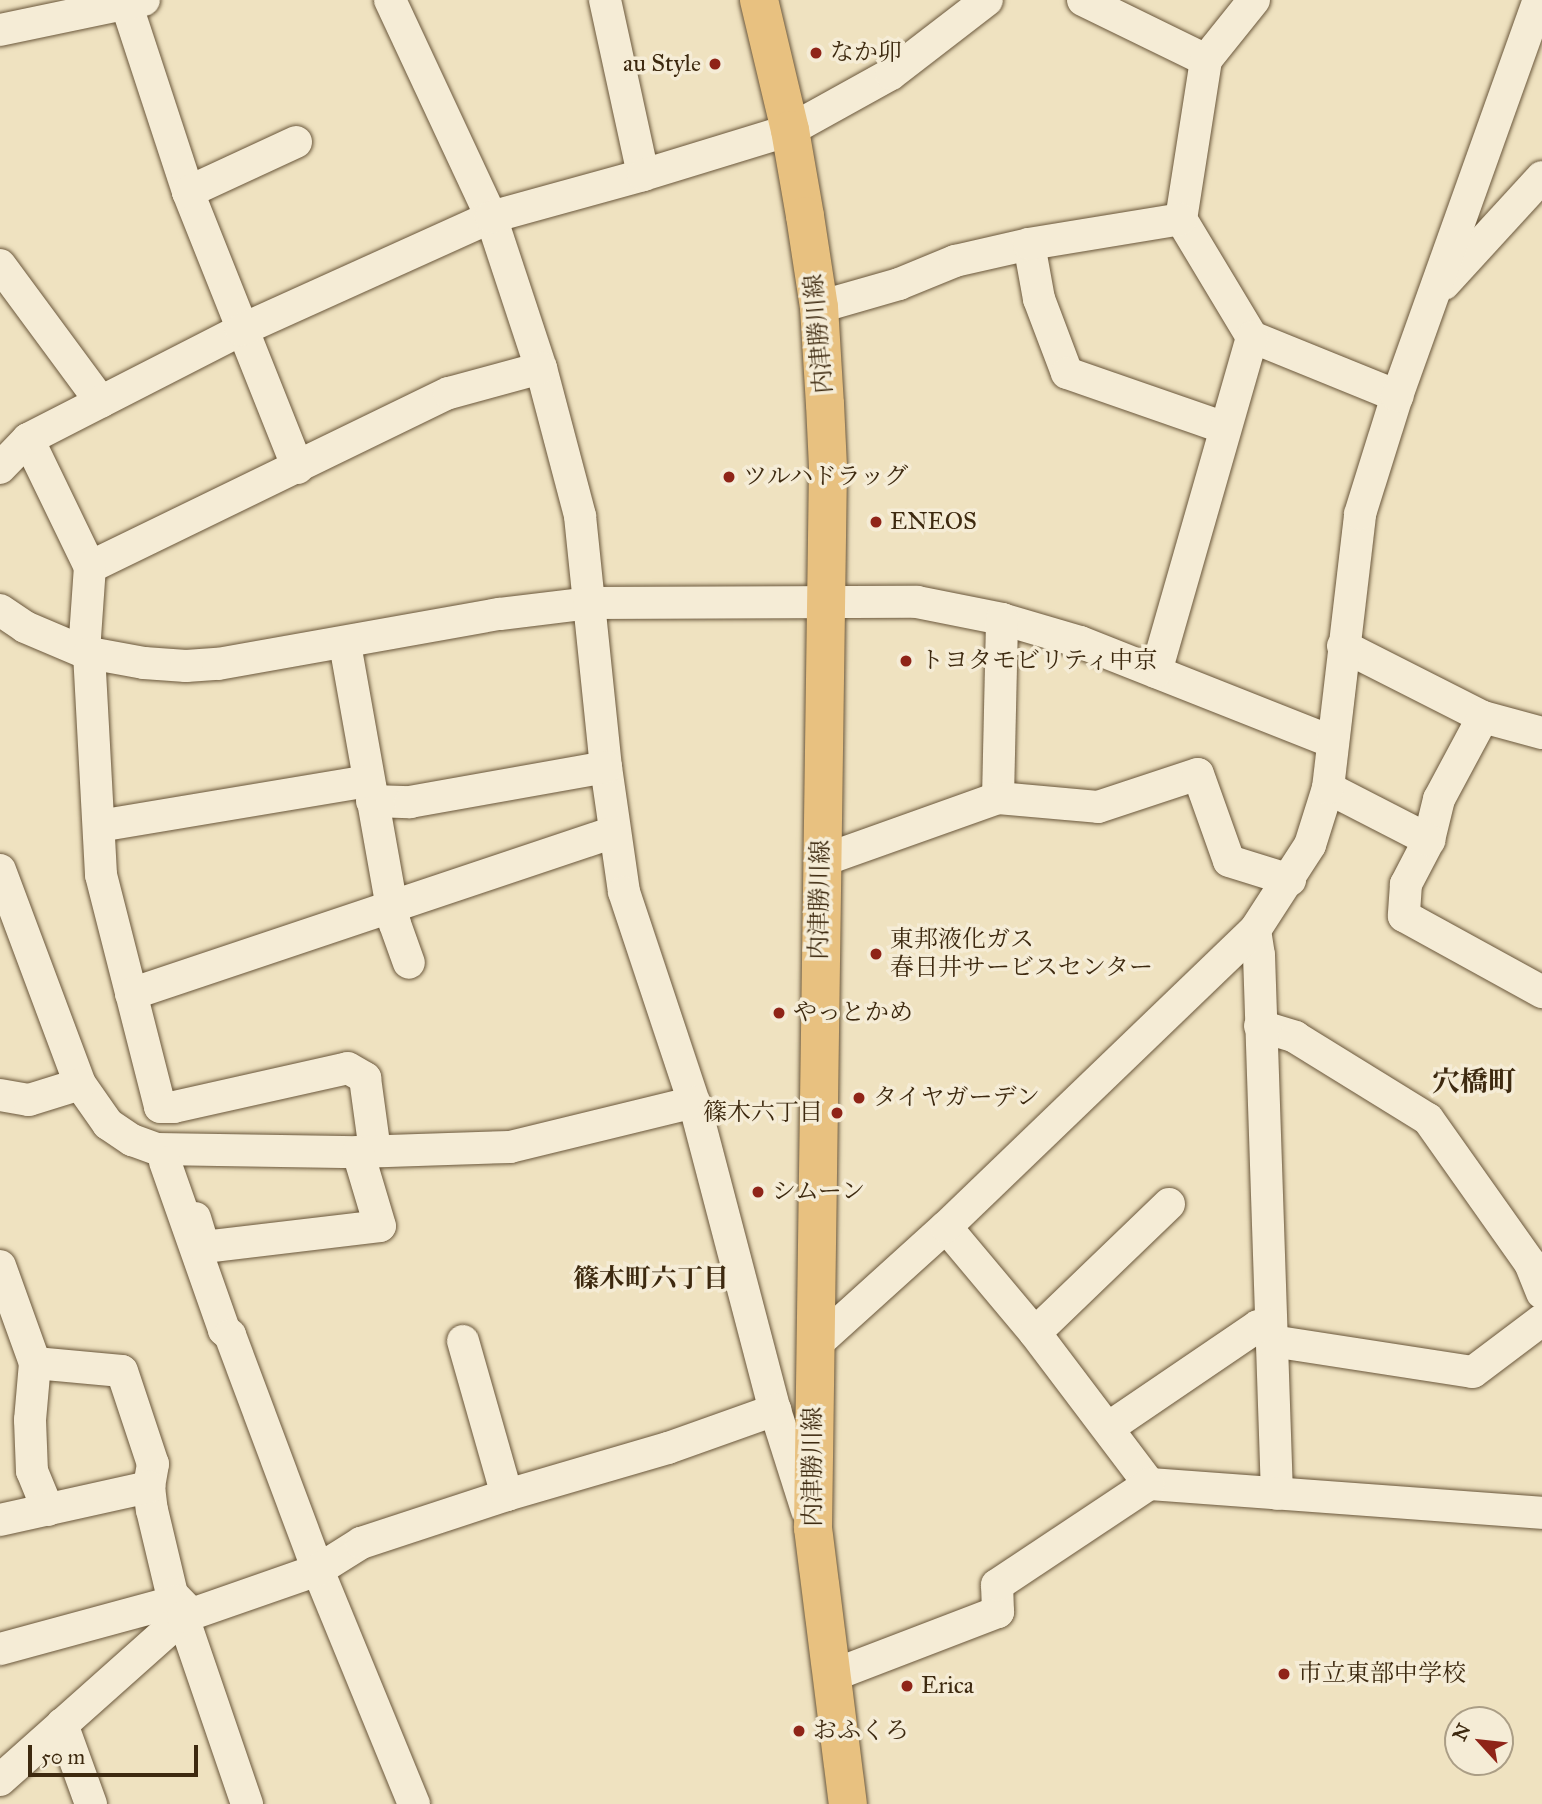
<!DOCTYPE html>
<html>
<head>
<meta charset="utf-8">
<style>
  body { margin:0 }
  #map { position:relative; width:1542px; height:1804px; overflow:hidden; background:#efe2c0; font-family:"IM FELL Great Primer","Noto Serif JP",serif }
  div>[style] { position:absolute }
  .roads { filter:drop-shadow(0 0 2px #6a573b) drop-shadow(0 0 2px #6a573b) }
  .minor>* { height:32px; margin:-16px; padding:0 16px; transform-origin:16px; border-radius:16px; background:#f5ecd6 }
  .major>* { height:38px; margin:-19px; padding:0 19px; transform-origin:19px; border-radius:19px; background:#e8c180 }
  .dots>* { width:19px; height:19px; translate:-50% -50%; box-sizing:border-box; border:4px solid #f5ecd6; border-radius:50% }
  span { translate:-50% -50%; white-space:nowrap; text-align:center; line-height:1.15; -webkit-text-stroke:7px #f5ecd6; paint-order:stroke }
  .poi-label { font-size:24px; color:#3d290f }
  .left { translate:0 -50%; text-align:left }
  .right { translate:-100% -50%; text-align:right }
  .street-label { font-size:24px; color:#3d290f }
  .neighbourhood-label { font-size:26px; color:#3d290f; font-weight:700 }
  .quarter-label { font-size:28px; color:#3d290f; font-weight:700 }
  .north { position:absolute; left:1444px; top:1706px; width:70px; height:70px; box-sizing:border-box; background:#f5ecd6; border:2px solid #ab9e86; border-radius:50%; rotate:297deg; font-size:19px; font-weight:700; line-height:28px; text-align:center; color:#3d290f }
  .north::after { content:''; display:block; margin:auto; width:24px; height:32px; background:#8f2418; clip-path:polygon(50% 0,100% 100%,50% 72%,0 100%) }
  .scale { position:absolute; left:28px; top:1745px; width:170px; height:32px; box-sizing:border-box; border:4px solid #3d290f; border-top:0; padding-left:9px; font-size:21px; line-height:24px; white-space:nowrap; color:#3d290f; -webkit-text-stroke:5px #f5ecd6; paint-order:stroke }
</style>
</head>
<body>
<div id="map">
  <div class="roads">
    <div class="minor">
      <i style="left:390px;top:0;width:239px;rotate:65deg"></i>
      <i style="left:491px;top:217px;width:159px;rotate:71.7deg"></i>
      <i style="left:541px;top:368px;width:153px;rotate:75.2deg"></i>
      <i style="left:580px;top:516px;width:252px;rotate:84.1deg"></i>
      <i style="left:606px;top:767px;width:126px;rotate:81.8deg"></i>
      <i style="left:624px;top:892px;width:221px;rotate:71.6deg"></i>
      <i style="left:694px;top:1102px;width:318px;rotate:75.3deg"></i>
      <i style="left:775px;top:1410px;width:105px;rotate:72.3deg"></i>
      <i style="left:605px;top:0;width:179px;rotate:77.7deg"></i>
      <i style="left:1083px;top:0;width:137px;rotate:26deg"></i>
      <i style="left:1254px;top:0;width:77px;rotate:128.7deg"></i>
      <i style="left:1206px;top:60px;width:161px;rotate:98.9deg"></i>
      <i style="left:1181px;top:219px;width:138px;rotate:59deg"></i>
      <i style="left:1252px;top:337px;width:157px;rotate:22.1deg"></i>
      <i style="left:127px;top:6px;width:196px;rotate:71.8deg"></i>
      <i style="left:188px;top:192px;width:297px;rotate:68.3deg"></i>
      <i style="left:0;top:30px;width:147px;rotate:-11.8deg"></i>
      <i style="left:188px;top:192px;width:119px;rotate:-24.8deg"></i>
      <i style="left:1029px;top:244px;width:56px;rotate:79.7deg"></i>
      <i style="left:1039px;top:299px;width:79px;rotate:69.3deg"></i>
      <i style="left:1067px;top:373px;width:167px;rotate:19.2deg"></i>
      <i style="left:0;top:265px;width:170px;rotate:53.6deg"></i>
      <i style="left:1444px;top:284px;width:145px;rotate:-47.5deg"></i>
      <i style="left:819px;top:307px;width:83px;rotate:-16deg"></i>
      <i style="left:899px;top:284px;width:61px;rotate:-22.3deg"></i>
      <i style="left:955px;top:261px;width:76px;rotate:-12.9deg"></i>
      <i style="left:1029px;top:244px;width:154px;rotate:-9.3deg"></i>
      <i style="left:28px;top:439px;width:142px;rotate:64.2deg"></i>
      <i style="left:90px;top:567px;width:399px;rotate:-25.9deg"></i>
      <i style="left:449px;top:393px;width:95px;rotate:-15.2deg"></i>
      <i style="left:0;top:468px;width:40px;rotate:-46deg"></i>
      <i style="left:28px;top:439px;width:239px;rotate:-27.1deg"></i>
      <i style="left:241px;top:330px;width:274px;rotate:-24.3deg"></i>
      <i style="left:491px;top:217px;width:158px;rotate:-15.4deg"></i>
      <i style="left:643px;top:175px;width:154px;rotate:-17deg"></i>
      <i style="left:790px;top:130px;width:115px;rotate:-29deg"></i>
      <i style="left:891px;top:74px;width:121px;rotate:-37.6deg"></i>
      <i style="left:0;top:610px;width:30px;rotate:34deg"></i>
      <i style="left:25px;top:627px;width:64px;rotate:23deg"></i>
      <i style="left:84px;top:652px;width:61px;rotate:10.4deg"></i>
      <i style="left:144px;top:663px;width:42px;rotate:4.1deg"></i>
      <i style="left:186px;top:666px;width:32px;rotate:-4deg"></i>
      <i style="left:218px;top:664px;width:286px;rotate:-10.1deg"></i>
      <i style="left:500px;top:614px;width:90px;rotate:-7deg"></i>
      <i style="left:589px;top:603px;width:328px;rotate:-0.2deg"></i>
      <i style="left:917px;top:602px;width:87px;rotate:11.3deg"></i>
      <i style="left:1002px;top:619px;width:81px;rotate:16.4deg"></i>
      <i style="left:1080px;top:642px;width:272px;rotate:21.6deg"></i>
      <i style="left:345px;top:644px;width:284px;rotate:79.9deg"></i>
      <i style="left:395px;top:924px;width:41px;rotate:70.3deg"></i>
      <i style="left:1343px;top:646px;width:157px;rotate:26.9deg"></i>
      <i style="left:1483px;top:717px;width:61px;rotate:15.2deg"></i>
      <i style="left:84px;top:652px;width:85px;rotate:-86deg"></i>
      <i style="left:89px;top:653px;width:222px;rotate:86.9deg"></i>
      <i style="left:101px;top:875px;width:239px;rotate:75.7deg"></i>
      <i style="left:160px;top:1107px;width:14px"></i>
      <i style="left:174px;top:1107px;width:178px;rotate:-12.6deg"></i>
      <i style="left:348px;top:1068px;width:20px;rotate:30deg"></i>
      <i style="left:365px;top:1078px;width:74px;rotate:82.2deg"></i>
      <i style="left:1156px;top:672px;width:348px;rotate:-74deg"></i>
      <i style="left:1483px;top:717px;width:93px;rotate:118.2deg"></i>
      <i style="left:1439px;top:799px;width:42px;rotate:103.7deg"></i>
      <i style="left:1429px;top:840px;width:50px;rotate:117.6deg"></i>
      <i style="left:1406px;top:884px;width:32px;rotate:94deg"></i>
      <i style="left:1404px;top:916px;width:158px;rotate:28.8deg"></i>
      <i style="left:1328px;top:788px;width:114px;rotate:27.2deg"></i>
      <i style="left:998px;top:798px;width:179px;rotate:-88.7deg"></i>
      <i style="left:372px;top:801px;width:38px;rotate:2deg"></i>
      <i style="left:410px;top:802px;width:199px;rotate:-10.1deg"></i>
      <i style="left:99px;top:826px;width:273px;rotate:-9.5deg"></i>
      <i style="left:821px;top:861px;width:188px;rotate:-19.6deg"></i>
      <i style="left:998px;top:798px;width:100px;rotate:5.1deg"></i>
      <i style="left:1098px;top:807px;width:105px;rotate:-18.3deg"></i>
      <i style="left:1198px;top:774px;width:92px;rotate:70.4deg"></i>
      <i style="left:1229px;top:861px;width:64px;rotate:17.3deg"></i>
      <i style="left:0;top:870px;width:228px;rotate:69.5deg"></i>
      <i style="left:80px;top:1084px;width:49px;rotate:55deg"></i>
      <i style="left:108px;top:1124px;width:29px;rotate:34deg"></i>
      <i style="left:132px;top:1140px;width:27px;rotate:20deg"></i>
      <i style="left:157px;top:1149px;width:201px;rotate:0.9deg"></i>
      <i style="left:358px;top:1152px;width:152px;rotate:-1.9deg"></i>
      <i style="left:510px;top:1147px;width:189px;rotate:-13.7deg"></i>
      <i style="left:1255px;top:930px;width:25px;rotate:81deg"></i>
      <i style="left:1259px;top:955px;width:539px;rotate:88.09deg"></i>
      <i style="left:131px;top:994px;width:509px;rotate:-18.54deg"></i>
      <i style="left:1260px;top:1026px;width:37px;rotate:17deg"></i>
      <i style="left:1295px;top:1037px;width:156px;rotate:31.7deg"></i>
      <i style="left:1428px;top:1119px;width:176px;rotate:54.7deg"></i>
      <i style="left:1530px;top:1263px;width:32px;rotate:68deg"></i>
      <i style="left:0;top:1095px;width:29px;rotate:10deg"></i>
      <i style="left:29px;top:1100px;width:53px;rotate:-17.4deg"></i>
      <i style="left:165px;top:1162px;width:178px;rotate:70.6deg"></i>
      <i style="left:224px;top:1330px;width:8px;rotate:40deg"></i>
      <i style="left:230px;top:1335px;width:251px;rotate:69.5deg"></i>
      <i style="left:318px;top:1570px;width:253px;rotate:67.7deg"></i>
      <i style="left:195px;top:1218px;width:30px;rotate:73deg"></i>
      <i style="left:204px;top:1247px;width:177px;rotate:-6.8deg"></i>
      <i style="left:380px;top:1226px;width:77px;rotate:-106.6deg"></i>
      <i style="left:946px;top:1227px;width:138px;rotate:50deg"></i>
      <i style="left:1035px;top:1333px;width:189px;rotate:52.9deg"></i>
      <i style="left:1149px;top:1484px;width:394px;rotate:4.2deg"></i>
      <i style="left:0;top:1266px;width:103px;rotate:70.2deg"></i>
      <i style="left:35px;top:1363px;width:57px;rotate:95deg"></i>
      <i style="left:30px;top:1420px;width:51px;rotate:87.8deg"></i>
      <i style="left:32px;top:1471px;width:42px;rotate:67.7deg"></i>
      <i style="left:1035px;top:1333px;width:186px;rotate:-43.9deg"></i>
      <i style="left:463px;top:1341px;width:160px;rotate:74.1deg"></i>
      <i style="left:1272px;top:1341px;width:203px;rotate:8.8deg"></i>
      <i style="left:1473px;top:1372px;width:86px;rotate:-37deg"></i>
      <i style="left:813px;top:1347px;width:179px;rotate:-42.1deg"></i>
      <i style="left:946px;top:1227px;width:429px;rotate:-43.9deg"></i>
      <i style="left:1255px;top:930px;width:101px;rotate:-57.1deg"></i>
      <i style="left:1310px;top:845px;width:60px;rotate:-72.5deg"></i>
      <i style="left:1328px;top:788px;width:276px;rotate:-83.3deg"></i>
      <i style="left:1360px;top:514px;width:124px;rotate:-72.6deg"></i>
      <i style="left:1397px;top:396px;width:421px;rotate:-70.3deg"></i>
      <i style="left:35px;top:1363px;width:87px;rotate:5.3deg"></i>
      <i style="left:122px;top:1371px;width:98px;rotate:71.6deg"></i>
      <i style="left:153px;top:1464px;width:23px;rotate:100deg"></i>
      <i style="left:149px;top:1487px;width:23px;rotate:83deg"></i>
      <i style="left:152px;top:1510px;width:86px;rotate:76.6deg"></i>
      <i style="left:172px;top:1594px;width:28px;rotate:46deg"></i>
      <i style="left:1108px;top:1428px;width:181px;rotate:-34.2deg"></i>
      <i style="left:1258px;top:1326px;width:13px;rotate:-9deg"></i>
      <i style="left:0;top:1520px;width:153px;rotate:-12.5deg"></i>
      <i style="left:183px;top:1617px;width:198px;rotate:71.1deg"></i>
      <i style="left:0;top:1649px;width:183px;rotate:-15.2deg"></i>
      <i style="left:831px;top:1676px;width:179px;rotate:-21deg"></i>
      <i style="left:998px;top:1612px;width:27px;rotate:-92deg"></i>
      <i style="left:997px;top:1585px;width:182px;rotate:-33.6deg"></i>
      <i style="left:62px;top:1724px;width:85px;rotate:70.1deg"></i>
      <i style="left:0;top:1780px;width:245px;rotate:-41.7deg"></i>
      <i style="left:183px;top:1617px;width:143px;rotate:-19.2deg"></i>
      <i style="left:318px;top:1570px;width:51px;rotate:-32.1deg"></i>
      <i style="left:361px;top:1543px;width:154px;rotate:-18.2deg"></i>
      <i style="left:507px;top:1495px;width:168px;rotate:-16.3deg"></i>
      <i style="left:668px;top:1448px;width:114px;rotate:-19.6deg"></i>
    </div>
    <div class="major">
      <i style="left:759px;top:0;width:134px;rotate:76.6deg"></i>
      <i style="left:790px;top:130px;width:87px;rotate:80.1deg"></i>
      <i style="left:805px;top:216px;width:92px;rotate:81.3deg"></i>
      <i style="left:819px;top:307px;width:97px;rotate:86.5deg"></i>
      <i style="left:825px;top:404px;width:63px;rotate:87.3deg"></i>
      <i style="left:828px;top:467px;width:1061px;rotate:90.81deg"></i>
      <i style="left:813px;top:1528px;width:278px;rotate:82.8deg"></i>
    </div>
  </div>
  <div class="dots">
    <i style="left:816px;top:53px;background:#8f2418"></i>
    <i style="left:715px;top:64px;background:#8f2418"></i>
    <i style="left:729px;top:477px;background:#8f2418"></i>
    <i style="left:876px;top:522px;background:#8f2418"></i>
    <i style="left:906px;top:661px;background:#8f2418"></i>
    <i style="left:876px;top:954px;background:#8f2418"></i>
    <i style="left:779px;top:1013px;background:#8f2418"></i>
    <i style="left:859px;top:1098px;background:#8f2418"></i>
    <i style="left:837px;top:1113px;background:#8f2418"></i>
    <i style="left:758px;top:1192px;background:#8f2418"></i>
    <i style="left:1284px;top:1674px;background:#8f2418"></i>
    <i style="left:907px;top:1686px;background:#8f2418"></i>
    <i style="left:799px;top:1731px;background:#8f2418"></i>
  </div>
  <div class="poi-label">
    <span class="left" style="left:830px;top:53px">なか卯</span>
    <span class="right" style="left:701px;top:64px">au Style</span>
    <span class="left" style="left:743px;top:477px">ツルハドラッグ</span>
    <span class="left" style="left:890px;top:522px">ENEOS</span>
    <span class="left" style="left:920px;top:661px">トヨタモビリティ中京</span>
    <span class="left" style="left:890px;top:954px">東邦液化ガス<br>春日井サービスセンター</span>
    <span class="left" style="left:793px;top:1013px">やっとかめ</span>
    <span class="left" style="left:873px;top:1098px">タイヤガーデン</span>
    <span class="right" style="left:823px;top:1113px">篠木六丁目</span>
    <span class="left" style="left:772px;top:1192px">シムーン</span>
    <span class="left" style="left:1298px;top:1674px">市立東部中学校</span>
    <span class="left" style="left:921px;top:1686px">Erica</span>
    <span class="left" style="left:813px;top:1731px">おふくろ</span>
  </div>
  <div class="street-label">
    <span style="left:819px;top:334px;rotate:-95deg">内津勝川線</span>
    <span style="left:820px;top:900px;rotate:-89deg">内津勝川線</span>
    <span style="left:813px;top:1467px;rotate:-90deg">内津勝川線</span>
  </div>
  <div class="neighbourhood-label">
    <span style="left:651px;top:1279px">篠木町六丁目</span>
  </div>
  <div class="quarter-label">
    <span style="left:1474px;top:1082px">穴橋町</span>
  </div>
  <div class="north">N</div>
  <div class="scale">50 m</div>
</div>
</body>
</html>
